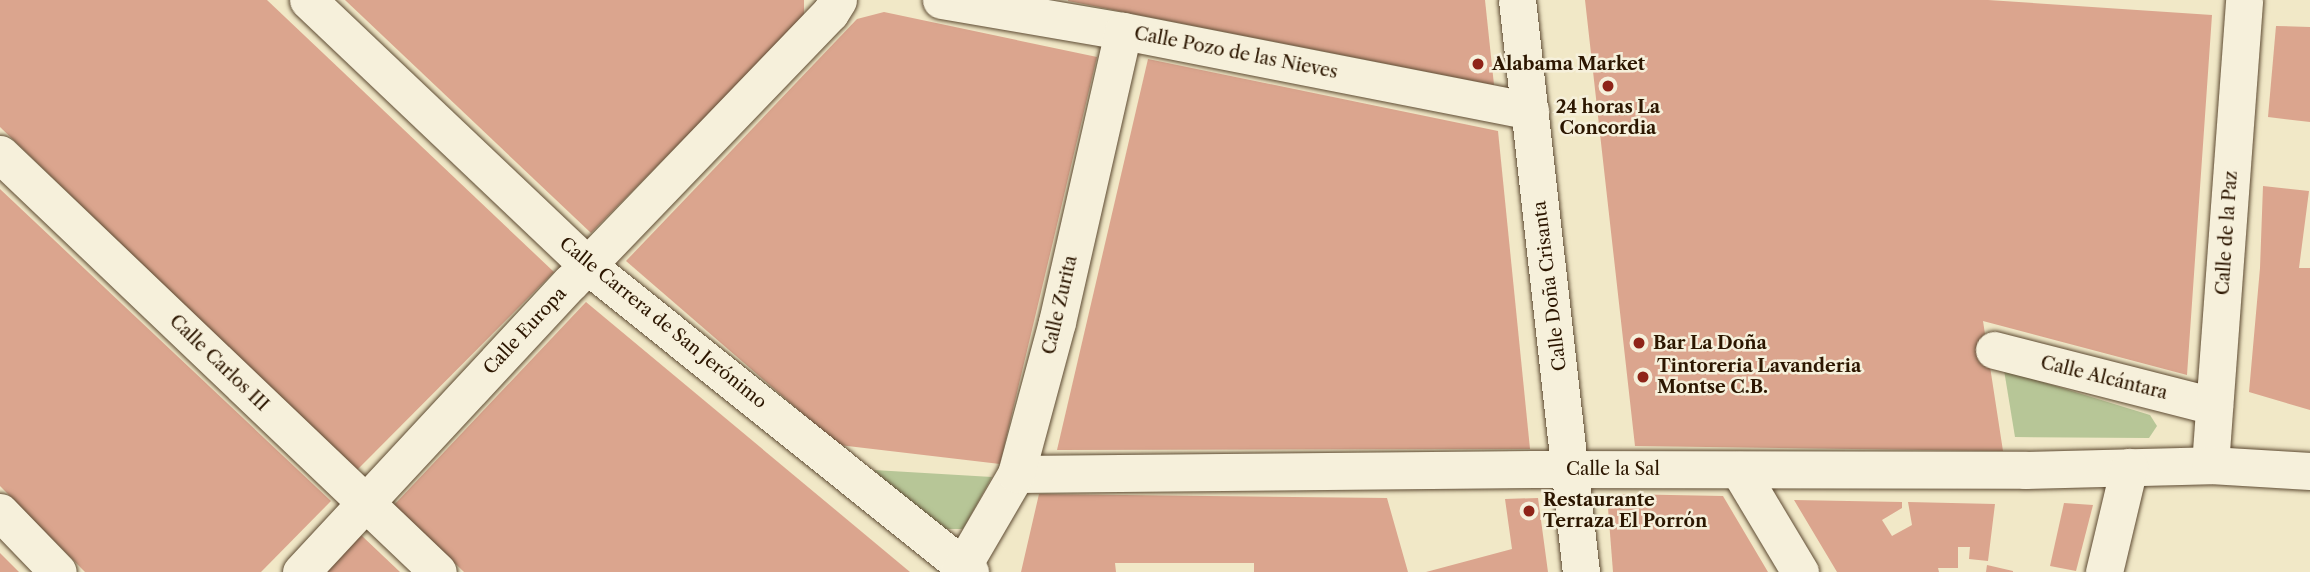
<!DOCTYPE html>
<html>
<head>
<meta charset="utf-8">
<style>
  body { margin:0 }
  #map { position:relative; width:2310px; height:572px; overflow:hidden; background:#f1e8c7; font-family:"Libre Caslon Text",serif }
  div>[style] { position:absolute }
  .green>* { inset:0; background:#b7c697 }
  .building>* { inset:0; background:#dba58e }
  .roads { filter:drop-shadow(0 0 2px #5d4a32) drop-shadow(0 0 2px #5d4a32) }
  .minor>* { height:37px; margin:-18.5px; padding:0 18.5px; transform-origin:18.5px; border-radius:18.5px; background:#f6f0db }
  .dots>* { width:19px; height:19px; translate:-50% -50%; box-sizing:border-box; border:4px solid #f6f0db; border-radius:50% }
  span { translate:-50% -50%; white-space:nowrap; text-align:center; line-height:1.15; -webkit-text-stroke:5px #f6f0db; paint-order:stroke }
  .street-label { font-size:18px; color:#2c1600 }
  .poi-label { font-size:18px; color:#2c1600; font-weight:700 }
  .left { translate:0 -50%; text-align:left }
</style>
</head>
<body>
<div id="map">
  <div class="green">
    <i style="clip-path:polygon(2004px 370px,2150px 415px,2157px 426px,2149px 438px,2015px 437px)"></i>
    <i style="clip-path:polygon(874px 470px,992px 477px,963px 529px,935px 529px)"></i>
  </div>
  <div class="building">
    <i style="clip-path:polygon(0 0,267px 0,554px 272px,356px 471px,0 127px)"></i>
    <i style="clip-path:polygon(345px 0,804px 0,804px 17px,591px 233px)"></i>
    <i style="clip-path:polygon(1068px 0,1485px 0,1494px 85px,1068px 1px)"></i>
    <i style="clip-path:polygon(1585px 0,1988px 0,2212px 15px,2187px 375px,1983px 321px,2003px 451px,1635px 446px)"></i>
    <i style="clip-path:polygon(884px 12px,1097px 57px,1000px 464px,839px 445px,626px 261px,857px 19px)"></i>
    <i style="clip-path:polygon(2276px 26px,2310px 27px,2310px 122px,2268px 117px)"></i>
    <i style="clip-path:polygon(1148px 59px,1498px 131px,1530px 449px,1057px 450px)"></i>
    <i style="clip-path:polygon(2263px 186px,2309px 191px,2299px 268px,2310px 268px,2310px 410px,2249px 392px,2260px 268px)"></i>
    <i style="clip-path:polygon(0 189px,331px 501px,261px 572px,85px 572px,0 486px)"></i>
    <i style="clip-path:polygon(586px 302px,910px 572px,464px 572px,394px 505px)"></i>
    <i style="clip-path:polygon(1039px 494px,1387px 498px,1408px 572px,1254px 572px,1254px 563px,1115px 563px,1116px 572px,1021px 572px)"></i>
    <i style="clip-path:polygon(1618px 494px,1723px 496px,1768px 572px,1613px 572px,1608px 508px)"></i>
    <i style="clip-path:polygon(1538px 498px,1548px 572px,1426px 572px,1512px 549px,1505px 499px)"></i>
    <i style="clip-path:polygon(1794px 500px,1902px 502px,1902px 508px,1882px 520px,1892px 536px,1912px 525px,1908px 502px,1995px 504px,1988px 561px,1969px 559px,1970px 547px,1958px 547px,1958px 568px,1938px 568px,1939px 572px,1837px 572px)"></i>
    <i style="clip-path:polygon(2064px 503px,2093px 505px,2076px 571px,2050px 566px)"></i>
    <i style="clip-path:polygon(361px 535px,400px 572px,325px 572px)"></i>
    <i style="clip-path:polygon(0 553px,19px 572px,0 572px)"></i>
    <i style="clip-path:polygon(1987px 565px,2013px 571px,2013px 572px,1986px 572px)"></i>
  </div>
  <div class="roads">
    <div class="minor">
      <i style="left:308px;top:0;width:385px;rotate:43.5deg"></i>
      <i style="left:587px;top:265px;width:491px;rotate:38.7deg"></i>
      <i style="left:941px;top:0;width:185px;rotate:9.7deg"></i>
      <i style="left:1123px;top:31px;width:415px;rotate:11.1deg"></i>
      <i style="left:1517px;top:0;width:576px;rotate:83.62deg"></i>
      <i style="left:0;top:154px;width:605px;rotate:43.66deg"></i>
      <i style="left:1994px;top:350px;width:227px;rotate:14.3deg"></i>
      <i style="left:2210px;top:465px;width:466px;rotate:-85.8deg"></i>
      <i style="left:1739px;top:470px;width:119px;rotate:59.1deg"></i>
      <i style="left:1016px;top:474px;width:517px;rotate:-0.55deg"></i>
      <i style="left:1533px;top:469px;width:492px;rotate:0.1deg"></i>
      <i style="left:2025px;top:470px;width:185px;rotate:-1.5deg"></i>
      <i style="left:2210px;top:465px;width:100px;rotate:3.4deg"></i>
      <i style="left:0;top:512px;width:83px;rotate:46deg"></i>
      <i style="left:301px;top:572px;width:395px;rotate:-47.1deg"></i>
      <i style="left:570px;top:283px;width:375px;rotate:-46.1deg"></i>
      <i style="left:830px;top:13px;width:15px;rotate:-58deg"></i>
      <i style="left:959px;top:572px;width:113px;rotate:-59.8deg"></i>
      <i style="left:1016px;top:474px;width:157px;rotate:-74.9deg"></i>
      <i style="left:1057px;top:322px;width:298px;rotate:-77.2deg"></i>
      <i style="left:2104px;top:572px;width:108px;rotate:-76.6deg"></i>
    </div>
  </div>
  <div class="dots">
    <i style="left:1478px;top:64px;background:#8f2418"></i>
    <i style="left:1608px;top:86px;background:#8f2418"></i>
    <i style="left:1639px;top:343px;background:#8f2418"></i>
    <i style="left:1643px;top:377px;background:#8f2418"></i>
    <i style="left:1529px;top:511px;background:#8f2418"></i>
  </div>
  <div class="street-label">
    <span style="left:1236px;top:53px;rotate:11deg">Calle Pozo de las Nieves</span>
    <span style="left:2227px;top:233px;rotate:-86deg">Calle de la Paz</span>
    <span style="left:1550px;top:286px;rotate:-97deg">Calle Doña Crisanta</span>
    <span style="left:1060px;top:305px;rotate:-77deg">Calle Zurita</span>
    <span style="left:663px;top:323px;rotate:39deg">Calle Carrera de San Jerónimo</span>
    <span style="left:525px;top:331px;rotate:-47deg">Calle Europa</span>
    <span style="left:219px;top:363px;rotate:44deg">Calle Carlos III</span>
    <span style="left:2104px;top:378px;rotate:14deg">Calle Alcántara</span>
    <span style="left:1613px;top:469px">Calle la Sal</span>
  </div>
  <div class="poi-label">
    <span class="left" style="left:1492px;top:64px">Alabama Market</span>
    <span style="left:1608px;top:118px">24 horas La<br>Concordia</span>
    <span class="left" style="left:1653px;top:343px">Bar La Doña</span>
    <span class="left" style="left:1657px;top:377px">Tintoreria Lavanderia<br>Montse C.B.</span>
    <span class="left" style="left:1543px;top:511px">Restaurante<br>Terraza El Porrón</span>
  </div>
</div>
</body>
</html>
